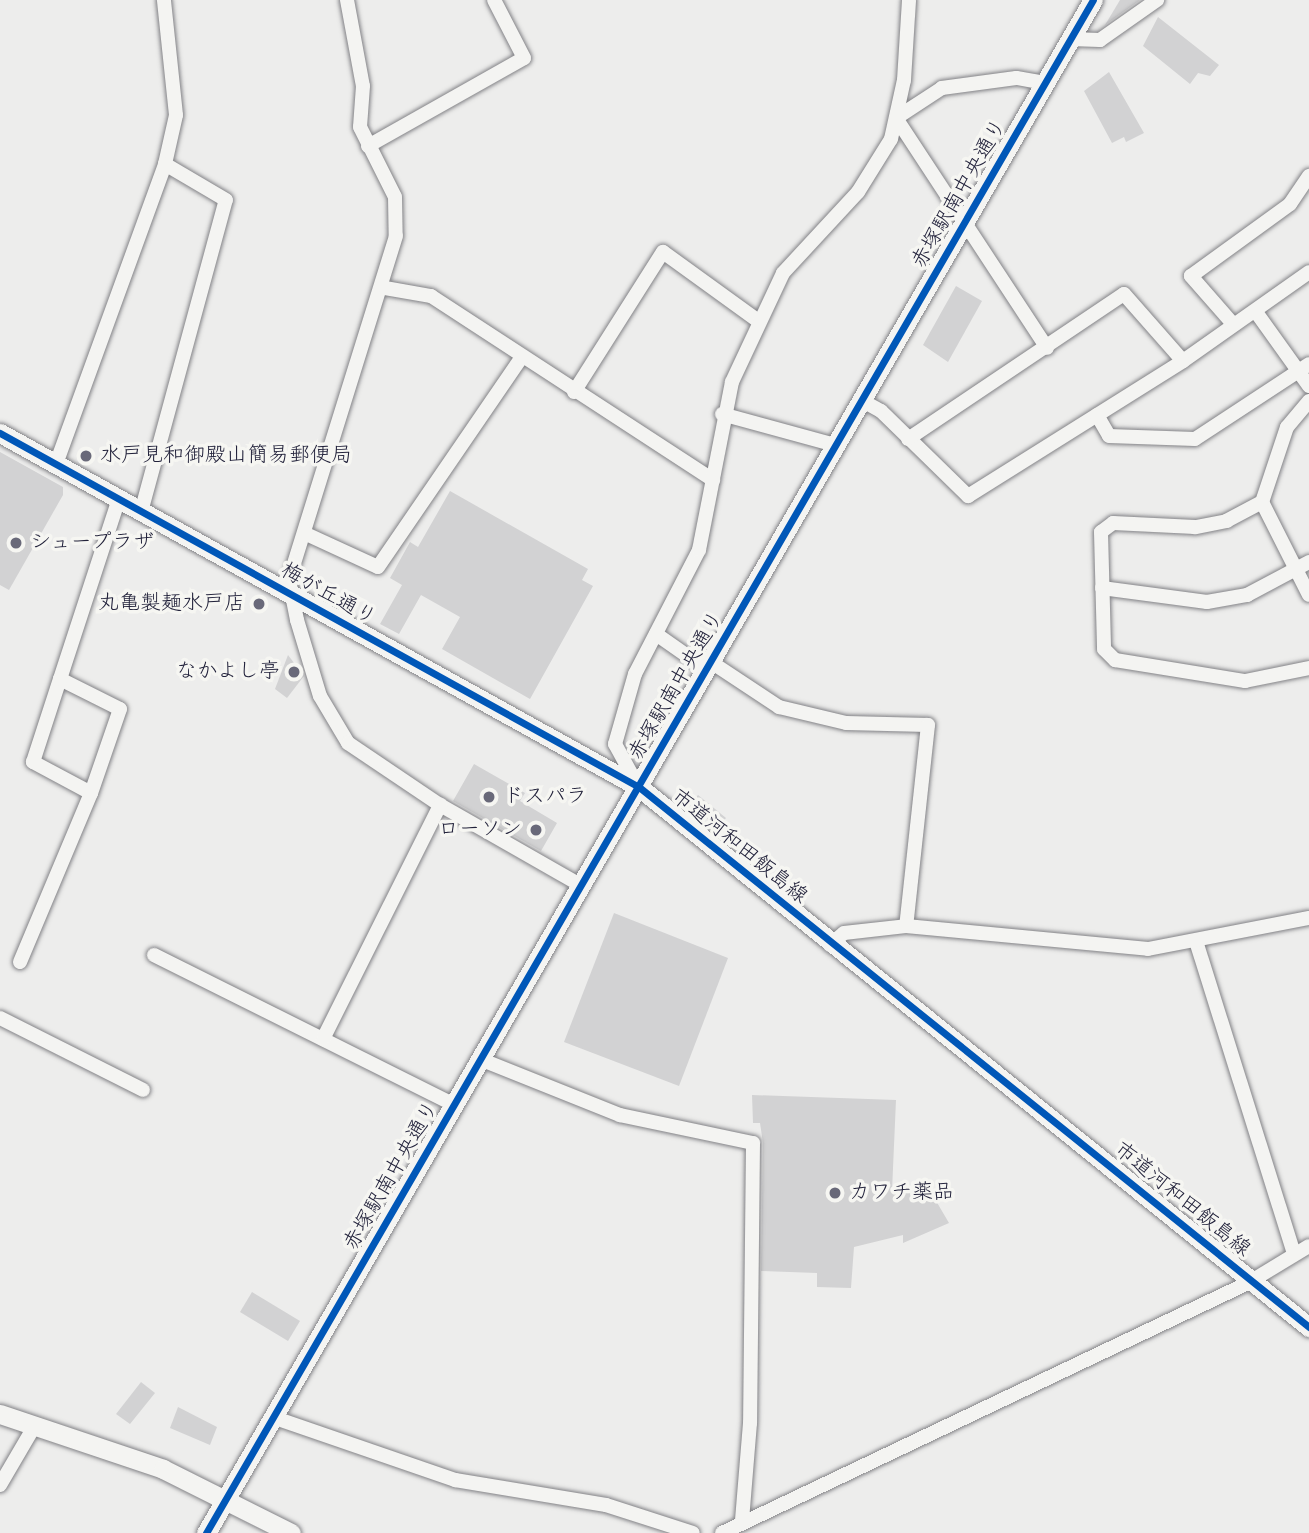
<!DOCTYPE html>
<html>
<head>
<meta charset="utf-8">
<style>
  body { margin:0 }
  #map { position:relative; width:1309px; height:1533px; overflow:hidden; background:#ededec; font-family:Kalam,"Klee One",sans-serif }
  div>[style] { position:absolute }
  .building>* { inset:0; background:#d2d2d3 }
  .roads { filter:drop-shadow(0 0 2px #828286) drop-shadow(0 0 2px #828286) }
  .street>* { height:14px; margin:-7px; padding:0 7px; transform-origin:7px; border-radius:7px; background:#f4f4f2 }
  .secondary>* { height:19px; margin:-9.5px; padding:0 9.5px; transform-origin:9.5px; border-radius:9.5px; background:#f4f4f2 }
  .cycleway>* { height:7px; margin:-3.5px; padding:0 3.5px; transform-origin:3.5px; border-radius:3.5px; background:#0057b8 }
  .dots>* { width:19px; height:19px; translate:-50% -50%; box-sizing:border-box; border:4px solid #f6f6f2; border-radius:50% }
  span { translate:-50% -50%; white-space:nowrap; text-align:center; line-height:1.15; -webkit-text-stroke:7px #f6f6f2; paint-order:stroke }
  .street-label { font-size:21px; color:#22223b }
  .poi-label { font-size:21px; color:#22223b }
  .left { translate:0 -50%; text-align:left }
  .right { translate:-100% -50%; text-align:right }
</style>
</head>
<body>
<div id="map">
  <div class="building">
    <i style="clip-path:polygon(1120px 0,1140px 0,1105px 25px)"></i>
    <i style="clip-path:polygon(1158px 17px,1219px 65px,1210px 76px,1198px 73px,1190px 84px,1143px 46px)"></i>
    <i style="clip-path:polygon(1109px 72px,1144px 133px,1126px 142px,1124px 137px,1112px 143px,1084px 91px)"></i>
    <i style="clip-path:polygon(956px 286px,982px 301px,948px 362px,923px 345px)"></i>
    <i style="clip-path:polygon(0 452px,63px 487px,63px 495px,9px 590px,0 585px)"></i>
    <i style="clip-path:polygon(450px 491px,588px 569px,582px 580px,593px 586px,530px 699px,442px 649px,460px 617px,421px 595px,399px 634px,380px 624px,402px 585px,390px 578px,410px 542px,418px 547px)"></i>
    <i style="clip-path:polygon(288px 655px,304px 676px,287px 698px,275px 689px)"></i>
    <i style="clip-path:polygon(474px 764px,525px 793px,520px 801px,557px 823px,541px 851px,453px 801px)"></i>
    <i style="clip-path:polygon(698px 795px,726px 818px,718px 827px,690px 805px)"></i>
    <i style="clip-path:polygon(614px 913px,728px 958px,679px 1086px,564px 1042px)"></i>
    <i style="clip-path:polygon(752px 1095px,896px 1100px,892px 1191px,932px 1194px,949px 1223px,903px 1243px,903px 1235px,854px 1247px,851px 1288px,817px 1287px,817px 1273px,761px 1271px,763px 1143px,760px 1123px,753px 1123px)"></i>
    <i style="clip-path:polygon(252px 1292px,300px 1321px,288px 1341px,240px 1312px)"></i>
    <i style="clip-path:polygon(141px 1382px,155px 1393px,130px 1424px,116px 1414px)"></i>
    <i style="clip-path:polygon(178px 1407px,217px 1427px,210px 1445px,170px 1428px)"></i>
  </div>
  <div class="roads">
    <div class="street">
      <i style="left:347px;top:0;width:87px;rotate:79.5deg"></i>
      <i style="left:363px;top:86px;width:41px;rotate:94.2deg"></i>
      <i style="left:360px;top:127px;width:78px;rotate:63.4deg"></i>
      <i style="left:395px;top:197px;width:39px;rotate:89deg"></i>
      <i style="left:396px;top:236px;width:360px;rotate:107.3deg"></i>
      <i style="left:289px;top:580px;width:41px;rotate:78.7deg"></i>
      <i style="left:297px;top:620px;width:79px;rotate:73.2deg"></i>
      <i style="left:320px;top:696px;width:55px;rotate:59.2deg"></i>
      <i style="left:348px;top:743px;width:111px;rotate:34deg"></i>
      <i style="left:440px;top:805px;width:163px;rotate:29.7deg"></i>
      <i style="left:1070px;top:39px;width:30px;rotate:2deg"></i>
      <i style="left:1100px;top:40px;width:70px;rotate:-35.1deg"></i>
      <i style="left:1045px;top:83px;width:29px;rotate:-170deg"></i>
      <i style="left:1016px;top:78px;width:75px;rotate:172.3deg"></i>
      <i style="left:942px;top:88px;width:55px;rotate:146.9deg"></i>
      <i style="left:896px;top:118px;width:275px;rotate:56.7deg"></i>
      <i style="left:368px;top:146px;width:179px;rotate:-29.4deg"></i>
      <i style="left:524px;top:58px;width:65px;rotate:-117.3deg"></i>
      <i style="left:385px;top:288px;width:47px;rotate:9.9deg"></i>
      <i style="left:431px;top:296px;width:337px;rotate:33.1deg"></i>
      <i style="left:1256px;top:312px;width:91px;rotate:54.4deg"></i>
      <i style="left:1233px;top:324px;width:64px;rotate:-131.2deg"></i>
      <i style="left:1191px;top:276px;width:122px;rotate:-36deg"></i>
      <i style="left:1290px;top:204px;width:34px;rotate:-56deg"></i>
      <i style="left:574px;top:392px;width:166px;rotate:-57.6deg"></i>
      <i style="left:663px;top:252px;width:116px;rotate:35.9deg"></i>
      <i style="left:861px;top:400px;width:23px;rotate:29deg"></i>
      <i style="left:881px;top:411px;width:122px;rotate:44.3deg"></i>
      <i style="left:968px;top:496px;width:254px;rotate:-32.1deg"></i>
      <i style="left:1183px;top:361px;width:154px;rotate:-35.2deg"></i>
      <i style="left:1309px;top:401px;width:34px;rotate:130deg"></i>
      <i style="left:1287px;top:427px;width:79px;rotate:108.4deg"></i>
      <i style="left:1262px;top:502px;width:104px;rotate:63.2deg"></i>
      <i style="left:722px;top:414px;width:117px;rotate:15.3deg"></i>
      <i style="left:1097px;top:415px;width:24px;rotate:60deg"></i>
      <i style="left:1109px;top:436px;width:86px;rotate:2deg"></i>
      <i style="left:1195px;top:439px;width:136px;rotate:-33.3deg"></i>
      <i style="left:908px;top:439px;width:260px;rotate:-33.9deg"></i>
      <i style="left:1124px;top:294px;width:89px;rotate:48.6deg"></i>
      <i style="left:56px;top:464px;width:319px;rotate:-70deg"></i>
      <i style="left:165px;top:164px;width:50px;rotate:-77.3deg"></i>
      <i style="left:176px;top:115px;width:116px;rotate:-96deg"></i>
      <i style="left:1262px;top:502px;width:40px;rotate:152deg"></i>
      <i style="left:1227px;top:521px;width:33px;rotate:169deg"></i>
      <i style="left:1195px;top:527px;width:82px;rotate:-177.2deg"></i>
      <i style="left:1113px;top:523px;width:15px;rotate:143deg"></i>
      <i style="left:1101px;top:532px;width:117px;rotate:88.5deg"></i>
      <i style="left:1104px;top:649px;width:16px;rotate:45deg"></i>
      <i style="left:1115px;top:660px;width:132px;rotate:9.2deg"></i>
      <i style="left:1245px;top:681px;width:65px;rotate:-11.5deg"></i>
      <i style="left:141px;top:512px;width:323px;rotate:-74.8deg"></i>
      <i style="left:226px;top:200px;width:71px;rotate:-149.5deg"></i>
      <i style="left:304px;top:533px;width:81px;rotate:24.7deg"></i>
      <i style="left:378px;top:567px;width:255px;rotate:-55.6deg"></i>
      <i style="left:1102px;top:588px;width:106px;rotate:7.6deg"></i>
      <i style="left:1207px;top:602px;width:41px;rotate:-9.9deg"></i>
      <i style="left:1247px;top:595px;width:70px;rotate:-28deg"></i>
      <i style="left:656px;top:634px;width:61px;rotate:35deg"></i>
      <i style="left:711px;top:662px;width:82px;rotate:33.5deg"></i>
      <i style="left:779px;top:707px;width:69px;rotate:13.4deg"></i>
      <i style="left:846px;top:723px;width:82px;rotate:1.4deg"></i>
      <i style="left:928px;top:725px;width:202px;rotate:96.2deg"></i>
      <i style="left:60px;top:679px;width:67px;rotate:26.6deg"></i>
      <i style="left:120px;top:709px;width:89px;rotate:109deg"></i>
      <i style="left:91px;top:793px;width:66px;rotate:-151.9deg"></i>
      <i style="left:33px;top:762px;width:87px;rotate:-72deg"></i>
      <i style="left:60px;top:679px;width:189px;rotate:-71.9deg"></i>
      <i style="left:638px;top:786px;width:48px;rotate:-118.7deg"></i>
      <i style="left:615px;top:744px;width:73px;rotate:-74.1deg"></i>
      <i style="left:635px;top:674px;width:140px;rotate:-62.7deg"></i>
      <i style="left:699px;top:550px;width:171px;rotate:-78.9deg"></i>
      <i style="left:732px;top:382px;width:120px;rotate:-64.9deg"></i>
      <i style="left:783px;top:273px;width:110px;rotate:-47.2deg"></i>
      <i style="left:858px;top:192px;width:62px;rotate:-58.1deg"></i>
      <i style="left:891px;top:139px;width:60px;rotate:-77.6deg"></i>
      <i style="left:904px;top:80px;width:80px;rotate:-86.4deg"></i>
      <i style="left:1196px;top:941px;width:327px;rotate:72.6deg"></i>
      <i style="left:830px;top:945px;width:18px;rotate:-41deg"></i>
      <i style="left:844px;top:933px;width:62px;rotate:-6.4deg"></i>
      <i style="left:906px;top:926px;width:243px;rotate:5.4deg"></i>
      <i style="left:1148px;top:949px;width:164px;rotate:-10.9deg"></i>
      <i style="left:154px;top:955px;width:334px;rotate:26.5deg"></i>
      <i style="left:20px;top:962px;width:183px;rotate:-67.2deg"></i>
      <i style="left:0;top:1018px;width:160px;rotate:26.7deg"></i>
      <i style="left:323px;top:1039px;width:262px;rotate:-63.4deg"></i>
      <i style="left:480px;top:1059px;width:151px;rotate:21.8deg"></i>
      <i style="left:620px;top:1115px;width:136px;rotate:11.9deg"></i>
      <i style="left:753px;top:1143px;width:280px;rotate:90.6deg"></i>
      <i style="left:750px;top:1423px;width:98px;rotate:94.7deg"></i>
      <i style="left:272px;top:1417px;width:194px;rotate:19deg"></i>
      <i style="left:455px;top:1480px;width:153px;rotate:9.4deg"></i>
      <i style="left:606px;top:1505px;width:91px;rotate:17.8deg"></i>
      <i style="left:0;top:1485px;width:69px;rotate:-59.7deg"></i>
      <i style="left:722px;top:1533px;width:582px;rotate:-25.42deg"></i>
      <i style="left:1248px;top:1283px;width:71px;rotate:-31.2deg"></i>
    </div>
    <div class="secondary">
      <i style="left:0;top:433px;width:731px;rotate:28.99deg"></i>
      <i style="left:639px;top:787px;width:861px;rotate:38.87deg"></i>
      <i style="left:0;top:1414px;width:172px;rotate:18.6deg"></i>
      <i style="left:163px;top:1469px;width:143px;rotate:26.6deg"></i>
      <i style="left:206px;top:1533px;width:1771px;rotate:-59.95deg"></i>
    </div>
  </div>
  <div class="cycleway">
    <i style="left:0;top:433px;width:731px;rotate:28.99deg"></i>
    <i style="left:639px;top:787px;width:861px;rotate:38.87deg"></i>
    <i style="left:206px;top:1533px;width:1771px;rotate:-59.95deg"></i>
  </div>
  <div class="dots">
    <i style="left:86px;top:456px;background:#696979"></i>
    <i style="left:16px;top:543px;background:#696979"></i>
    <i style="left:259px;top:604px;background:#696979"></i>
    <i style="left:294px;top:672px;background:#696979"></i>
    <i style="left:489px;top:797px;background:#696979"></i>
    <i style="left:536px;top:830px;background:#696979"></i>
    <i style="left:835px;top:1193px;background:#696979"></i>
  </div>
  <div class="street-label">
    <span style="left:960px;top:194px;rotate:-60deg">赤塚駅南中央通り</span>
    <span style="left:328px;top:595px;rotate:29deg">梅が丘通り</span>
    <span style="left:677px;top:686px;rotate:-60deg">赤塚駅南中央通り</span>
    <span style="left:739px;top:847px;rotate:39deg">市道河和田飯島線</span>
    <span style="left:392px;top:1176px;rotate:-60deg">赤塚駅南中央通り</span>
    <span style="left:1182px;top:1200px;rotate:39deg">市道河和田飯島線</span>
  </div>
  <div class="poi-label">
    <span class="left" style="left:100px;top:456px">水戸見和御殿山簡易郵便局</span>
    <span class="left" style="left:30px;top:543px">シュープラザ</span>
    <span class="right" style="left:245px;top:604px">丸亀製麺水戸店</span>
    <span class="right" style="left:280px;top:672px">なかよし亭</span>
    <span class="left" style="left:503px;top:797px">ドスパラ</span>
    <span class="right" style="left:522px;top:830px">ローソン</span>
    <span class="left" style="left:849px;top:1193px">カワチ薬品</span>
  </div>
</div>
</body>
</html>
